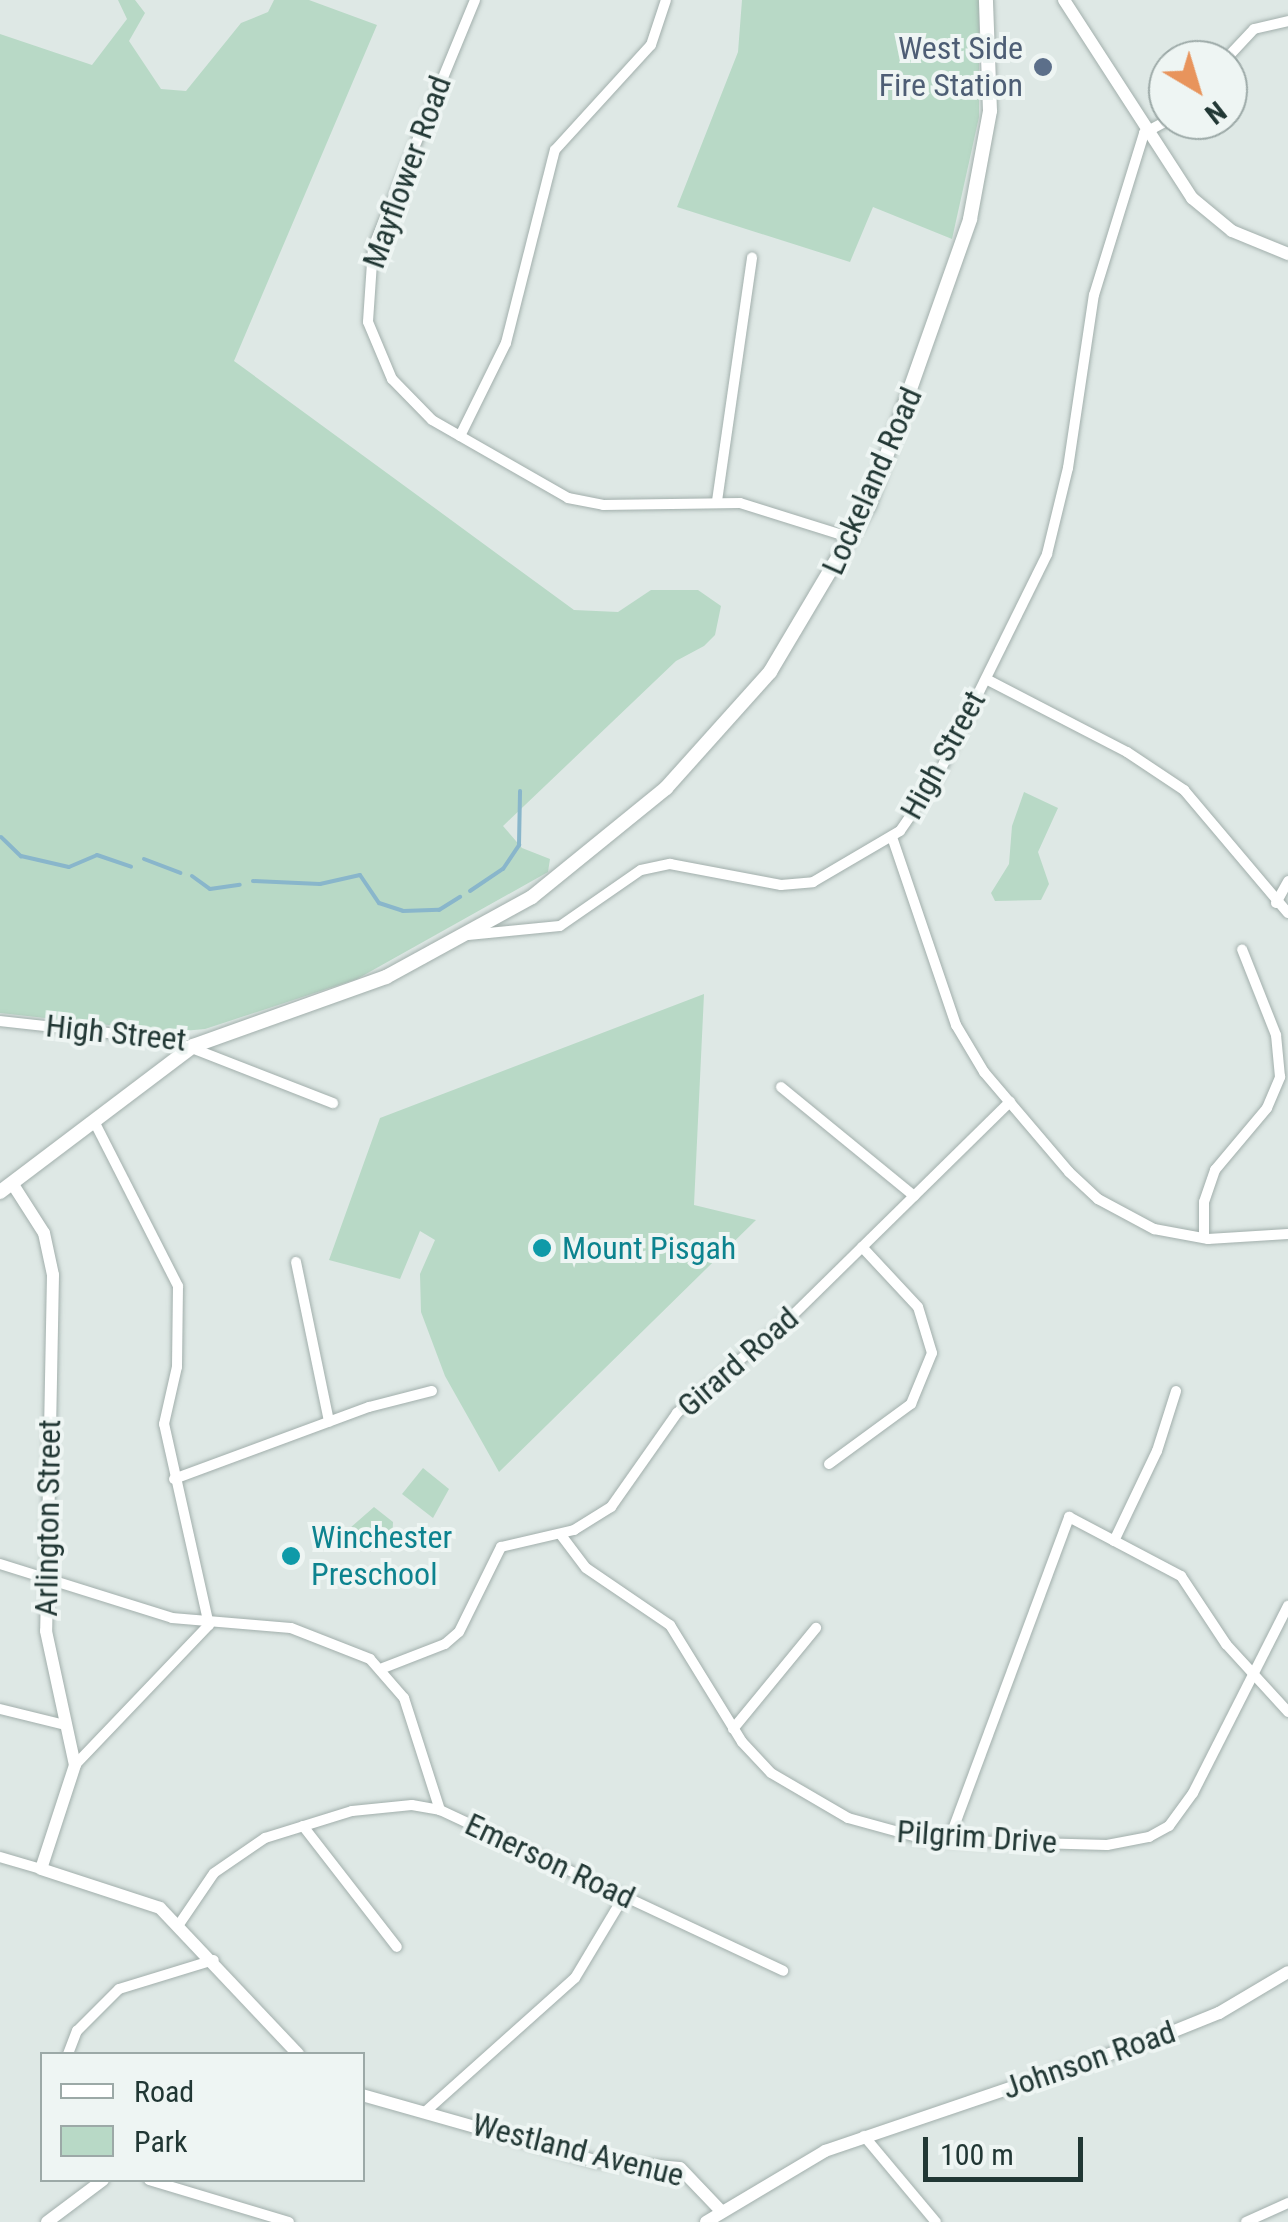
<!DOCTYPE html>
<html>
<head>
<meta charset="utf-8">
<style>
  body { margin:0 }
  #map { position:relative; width:1288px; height:2222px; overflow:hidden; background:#dee8e5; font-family:"Roboto Condensed",sans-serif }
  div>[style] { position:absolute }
  .green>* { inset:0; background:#b8d9c6 }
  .stream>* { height:4px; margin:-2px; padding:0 2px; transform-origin:2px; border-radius:2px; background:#89b6cb }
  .roads { filter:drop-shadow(0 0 2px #a2afac) drop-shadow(0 0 2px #a2afac) }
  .minor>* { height:10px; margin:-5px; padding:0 5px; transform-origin:5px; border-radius:5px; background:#fff }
  .tertiary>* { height:12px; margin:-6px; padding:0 6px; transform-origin:6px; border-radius:6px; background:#fff }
  .secondary>* { height:14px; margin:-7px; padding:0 7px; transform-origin:7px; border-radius:7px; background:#fff }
  .dots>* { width:28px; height:28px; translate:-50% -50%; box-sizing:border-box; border:5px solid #eef5f3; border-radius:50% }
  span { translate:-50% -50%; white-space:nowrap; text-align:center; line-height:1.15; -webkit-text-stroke:8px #eef5f3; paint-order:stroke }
  .service-label { font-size:32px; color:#4e5e75 }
  .right { translate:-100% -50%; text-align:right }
  .street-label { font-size:32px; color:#213734 }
  .culture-label { font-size:32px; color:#0d838f }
  .left { translate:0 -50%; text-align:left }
  .legend { position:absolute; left:40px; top:2052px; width:325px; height:130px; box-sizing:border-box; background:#eef5f3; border:2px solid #9ca9a7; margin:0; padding:12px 18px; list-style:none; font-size:30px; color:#213734 }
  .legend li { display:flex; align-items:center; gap:20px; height:50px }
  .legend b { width:50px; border:2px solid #9ca9a7 }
  .north { position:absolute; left:1148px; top:40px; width:100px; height:100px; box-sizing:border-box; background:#eef5f3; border:2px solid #9ca9a7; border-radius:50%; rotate:142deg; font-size:28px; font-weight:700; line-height:40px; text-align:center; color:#213734 }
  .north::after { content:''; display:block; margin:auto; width:35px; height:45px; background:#e8945c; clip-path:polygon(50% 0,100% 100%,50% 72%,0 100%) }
  .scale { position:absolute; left:923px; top:2137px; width:160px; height:45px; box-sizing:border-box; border:5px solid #213734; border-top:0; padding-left:12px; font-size:30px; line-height:35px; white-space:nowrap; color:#213734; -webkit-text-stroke:8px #eef5f3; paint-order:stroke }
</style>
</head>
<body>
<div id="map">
  <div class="green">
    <i style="clip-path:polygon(118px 0,135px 0,145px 13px,129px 41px,161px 89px,186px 91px,241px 23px,268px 12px,274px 0,309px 0,377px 25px,234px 361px,574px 610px,618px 612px,651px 590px,698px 590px,721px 606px,715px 635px,704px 646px,676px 661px,503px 826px,522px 848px,550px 859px,548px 872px,357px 979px,205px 1029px,172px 1032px,0 1013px,0 34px,92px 65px,127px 19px)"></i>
    <i style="clip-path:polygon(742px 0,979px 0,979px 117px,952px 239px,873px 207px,850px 262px,677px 207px,738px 52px)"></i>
    <i style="clip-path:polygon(1024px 792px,1058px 808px,1038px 852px,1049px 884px,1041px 900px,995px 901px,991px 893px,1009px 864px,1012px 826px)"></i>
    <i style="clip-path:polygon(704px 994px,694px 1205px,756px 1220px,499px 1472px,445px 1376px,421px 1312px,420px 1274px,435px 1240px,420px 1231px,400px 1279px,329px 1260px,380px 1118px)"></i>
    <i style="clip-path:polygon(423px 1468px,449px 1489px,433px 1518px,402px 1494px)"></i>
    <i style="clip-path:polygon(374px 1507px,393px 1522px,392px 1544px,385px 1551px,371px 1533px,350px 1528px)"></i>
  </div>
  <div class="stream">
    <i style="left:1px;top:837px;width:28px;rotate:44deg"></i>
    <i style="left:21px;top:856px;width:49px;rotate:12.9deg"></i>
    <i style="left:69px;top:867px;width:30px;rotate:-23deg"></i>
    <i style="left:97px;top:855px;width:36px;rotate:19deg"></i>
    <i style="left:144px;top:859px;width:39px;rotate:21deg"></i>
    <i style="left:192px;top:876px;width:22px;rotate:36deg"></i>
    <i style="left:210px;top:889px;width:30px;rotate:-8deg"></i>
    <i style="left:253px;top:881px;width:67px;rotate:2.6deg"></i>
    <i style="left:320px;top:884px;width:41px;rotate:-12.7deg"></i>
    <i style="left:360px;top:875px;width:34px;rotate:56deg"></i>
    <i style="left:379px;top:903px;width:25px;rotate:18deg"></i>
    <i style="left:403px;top:911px;width:36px;rotate:-2deg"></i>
    <i style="left:439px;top:910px;width:25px;rotate:-32deg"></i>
    <i style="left:470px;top:891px;width:40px;rotate:-34deg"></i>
    <i style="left:503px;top:869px;width:29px;rotate:-56deg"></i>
    <i style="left:519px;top:845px;width:54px;rotate:-88.9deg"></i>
  </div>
  <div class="roads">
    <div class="minor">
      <i style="left:475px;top:0;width:268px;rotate:112.4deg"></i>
      <i style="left:373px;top:248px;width:74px;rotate:93.9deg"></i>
      <i style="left:368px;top:322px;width:62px;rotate:67.2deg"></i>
      <i style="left:392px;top:379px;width:57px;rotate:45.7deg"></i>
      <i style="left:432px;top:420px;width:157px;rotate:29.8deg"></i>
      <i style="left:568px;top:498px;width:36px;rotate:11deg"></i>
      <i style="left:603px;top:505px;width:137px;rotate:-0.8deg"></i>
      <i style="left:740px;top:503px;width:117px;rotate:17.4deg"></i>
      <i style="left:1225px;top:60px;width:42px;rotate:-46.9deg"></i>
      <i style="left:1254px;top:29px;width:35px;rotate:-13deg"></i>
      <i style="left:460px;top:436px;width:104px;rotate:-63.7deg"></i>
      <i style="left:506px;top:343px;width:199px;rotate:-75.8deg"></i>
      <i style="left:555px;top:150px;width:142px;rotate:-47.6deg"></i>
      <i style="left:651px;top:45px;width:47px;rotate:-71.6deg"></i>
      <i style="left:717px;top:501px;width:246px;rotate:-81.8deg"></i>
      <i style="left:986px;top:679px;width:159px;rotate:27.4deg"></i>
      <i style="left:1127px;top:752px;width:69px;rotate:33.7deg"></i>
      <i style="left:1184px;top:790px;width:161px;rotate:49.8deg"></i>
      <i style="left:892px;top:837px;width:199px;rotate:71.2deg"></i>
      <i style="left:956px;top:1025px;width:55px;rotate:59.2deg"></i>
      <i style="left:984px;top:1072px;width:131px;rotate:49.6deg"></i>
      <i style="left:1069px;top:1172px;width:40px;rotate:43deg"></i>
      <i style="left:1098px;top:1199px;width:64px;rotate:28.2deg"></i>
      <i style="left:1154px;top:1229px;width:55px;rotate:10.5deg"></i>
      <i style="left:1208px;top:1239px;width:80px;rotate:-3.6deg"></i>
      <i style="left:1276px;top:903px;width:25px;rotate:-61deg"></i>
      <i style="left:468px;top:935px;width:92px;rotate:-5.6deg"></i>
      <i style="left:560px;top:926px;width:98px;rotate:-34.7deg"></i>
      <i style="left:641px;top:870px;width:30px;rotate:-12deg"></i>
      <i style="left:670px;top:864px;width:113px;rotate:10.7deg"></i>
      <i style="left:781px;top:885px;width:32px;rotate:-5deg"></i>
      <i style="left:813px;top:882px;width:101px;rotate:-30.4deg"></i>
      <i style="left:900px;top:831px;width:63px;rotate:-55.3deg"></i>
      <i style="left:936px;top:779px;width:251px;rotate:-63.7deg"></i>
      <i style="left:1047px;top:554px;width:89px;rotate:-76.3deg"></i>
      <i style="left:1068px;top:468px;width:175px;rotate:-81.5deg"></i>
      <i style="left:1094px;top:295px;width:170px;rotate:-72.8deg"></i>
      <i style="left:1144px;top:133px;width:27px;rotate:-28deg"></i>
      <i style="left:0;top:1021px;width:172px;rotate:6.3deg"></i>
      <i style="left:171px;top:1040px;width:174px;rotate:21.3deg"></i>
      <i style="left:781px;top:1087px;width:172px;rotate:39.3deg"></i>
      <i style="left:1204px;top:1238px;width:36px;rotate:-90deg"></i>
      <i style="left:1204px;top:1202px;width:34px;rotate:-71deg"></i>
      <i style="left:1215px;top:1170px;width:81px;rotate:-50deg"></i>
      <i style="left:1267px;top:1108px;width:34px;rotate:-67deg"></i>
      <i style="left:1280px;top:1077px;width:42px;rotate:-95.4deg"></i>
      <i style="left:1276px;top:1035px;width:92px;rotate:-111.6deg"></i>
      <i style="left:296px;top:1262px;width:163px;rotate:78.3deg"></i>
      <i style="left:829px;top:1464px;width:102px;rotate:-36.2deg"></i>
      <i style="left:911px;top:1404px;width:55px;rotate:-67.6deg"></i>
      <i style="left:932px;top:1353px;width:48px;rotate:-106.9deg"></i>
      <i style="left:918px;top:1307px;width:82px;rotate:-133deg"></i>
      <i style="left:174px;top:1479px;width:208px;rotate:-20.3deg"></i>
      <i style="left:369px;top:1407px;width:65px;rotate:-14.3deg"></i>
      <i style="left:1069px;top:1517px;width:127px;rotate:27.8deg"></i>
      <i style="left:1181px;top:1576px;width:82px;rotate:56.5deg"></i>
      <i style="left:1226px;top:1644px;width:92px;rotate:47.6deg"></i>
      <i style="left:561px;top:1535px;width:41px;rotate:52.9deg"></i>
      <i style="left:586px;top:1568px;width:102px;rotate:34.2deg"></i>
      <i style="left:670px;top:1625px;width:137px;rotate:58.4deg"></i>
      <i style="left:742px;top:1742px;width:42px;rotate:46.9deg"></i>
      <i style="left:771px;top:1773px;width:89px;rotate:30.3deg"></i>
      <i style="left:848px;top:1818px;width:83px;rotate:15.4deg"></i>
      <i style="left:928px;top:1840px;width:179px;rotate:1.6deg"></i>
      <i style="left:1107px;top:1845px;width:43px;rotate:-10.8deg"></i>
      <i style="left:1149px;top:1837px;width:23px;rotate:-29deg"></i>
      <i style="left:1169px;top:1826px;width:41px;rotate:-54deg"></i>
      <i style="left:1193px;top:1793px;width:210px;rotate:-63.1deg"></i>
      <i style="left:1114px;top:1541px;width:100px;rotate:-64.5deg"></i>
      <i style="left:1157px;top:1451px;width:63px;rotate:-72.4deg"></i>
      <i style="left:0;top:1564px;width:180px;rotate:17.4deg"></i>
      <i style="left:172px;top:1618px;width:119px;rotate:4.8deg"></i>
      <i style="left:291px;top:1628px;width:85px;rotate:21.4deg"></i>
      <i style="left:370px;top:1659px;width:52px;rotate:48.9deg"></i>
      <i style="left:404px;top:1698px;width:118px;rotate:72.2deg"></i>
      <i style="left:440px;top:1810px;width:379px;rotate:25.1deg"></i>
      <i style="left:383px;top:1668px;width:66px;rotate:-21.2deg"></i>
      <i style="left:445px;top:1644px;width:18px;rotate:-41deg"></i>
      <i style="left:459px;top:1632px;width:95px;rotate:-63.7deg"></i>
      <i style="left:501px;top:1547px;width:75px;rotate:-13.1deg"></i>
      <i style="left:574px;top:1530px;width:44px;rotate:-31.9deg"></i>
      <i style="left:611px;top:1507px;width:115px;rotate:-54.9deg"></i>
      <i style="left:677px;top:1413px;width:153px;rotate:-40.2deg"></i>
      <i style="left:794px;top:1314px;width:303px;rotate:-44.5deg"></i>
      <i style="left:0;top:1709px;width:67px;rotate:13.8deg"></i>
      <i style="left:733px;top:1729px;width:131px;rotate:-50.6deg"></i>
      <i style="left:75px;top:1765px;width:194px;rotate:-46.3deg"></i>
      <i style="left:209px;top:1625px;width:206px;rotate:-102.6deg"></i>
      <i style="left:164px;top:1424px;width:58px;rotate:-77.2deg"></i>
      <i style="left:177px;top:1367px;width:81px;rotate:-89.3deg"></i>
      <i style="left:178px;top:1286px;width:185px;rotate:-117deg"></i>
      <i style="left:303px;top:1826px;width:153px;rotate:52.2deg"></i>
      <i style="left:949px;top:1840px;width:345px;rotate:-69.6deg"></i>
      <i style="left:0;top:1857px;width:43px;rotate:16.3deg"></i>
      <i style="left:180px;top:1923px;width:60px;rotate:-55.8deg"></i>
      <i style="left:214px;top:1873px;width:62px;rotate:-34.5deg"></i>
      <i style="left:265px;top:1838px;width:91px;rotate:-17.2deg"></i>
      <i style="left:352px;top:1811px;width:60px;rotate:-5.7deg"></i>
      <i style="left:412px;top:1805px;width:28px;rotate:10deg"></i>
      <i style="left:68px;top:2054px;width:25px;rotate:-69deg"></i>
      <i style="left:77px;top:2031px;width:59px;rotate:-45deg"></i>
      <i style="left:119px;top:1989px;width:99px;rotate:-17deg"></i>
      <i style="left:425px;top:2112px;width:201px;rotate:-41.8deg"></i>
      <i style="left:575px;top:1978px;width:96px;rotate:-59.1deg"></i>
      <i style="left:864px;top:2136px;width:112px;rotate:50.1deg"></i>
      <i style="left:149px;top:2180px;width:146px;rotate:16.7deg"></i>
      <i style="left:1246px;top:2222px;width:46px;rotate:-24.3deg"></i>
    </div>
    <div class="tertiary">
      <i style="left:1064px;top:0;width:236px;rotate:57.1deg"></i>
      <i style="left:1192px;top:198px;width:52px;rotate:39.5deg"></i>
      <i style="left:1232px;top:231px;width:61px;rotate:22.3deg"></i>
      <i style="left:12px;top:1183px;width:59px;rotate:57.4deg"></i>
      <i style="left:44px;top:1233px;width:43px;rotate:77.9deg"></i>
      <i style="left:53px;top:1275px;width:356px;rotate:91.1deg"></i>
      <i style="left:46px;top:1631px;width:137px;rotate:77.8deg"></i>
      <i style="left:75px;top:1765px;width:109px;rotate:108.1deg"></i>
      <i style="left:41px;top:1869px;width:125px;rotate:18.1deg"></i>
      <i style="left:160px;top:1908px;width:201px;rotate:46.6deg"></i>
      <i style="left:362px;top:2095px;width:243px;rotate:15.8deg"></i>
      <i style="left:596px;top:2161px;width:84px;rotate:4.8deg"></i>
      <i style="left:680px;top:2168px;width:59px;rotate:46.4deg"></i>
      <i style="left:47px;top:2222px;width:70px;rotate:-36.9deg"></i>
      <i style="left:706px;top:2222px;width:139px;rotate:-30.8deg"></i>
      <i style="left:825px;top:2151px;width:351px;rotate:-18.8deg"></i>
      <i style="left:1157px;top:2038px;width:67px;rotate:-22deg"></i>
      <i style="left:1219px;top:2013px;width:80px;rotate:-30.7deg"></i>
    </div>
    <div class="secondary">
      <i style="left:0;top:1192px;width:242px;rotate:-37.1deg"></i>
      <i style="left:193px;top:1046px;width:205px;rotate:-19.7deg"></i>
      <i style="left:386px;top:977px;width:166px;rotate:-28.7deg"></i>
      <i style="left:532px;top:897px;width:173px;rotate:-39.1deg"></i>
      <i style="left:666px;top:788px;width:156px;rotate:-48.1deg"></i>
      <i style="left:770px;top:672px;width:194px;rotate:-59.3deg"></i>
      <i style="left:869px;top:505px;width:303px;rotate:-70.5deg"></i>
      <i style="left:970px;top:219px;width:110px;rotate:-79.5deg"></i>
      <i style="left:990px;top:111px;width:111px;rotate:-92.1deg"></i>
    </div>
  </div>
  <div class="dots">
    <i style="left:1043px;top:67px;background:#5c6f8a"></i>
    <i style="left:542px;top:1248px;background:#0f9aa8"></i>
    <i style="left:291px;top:1556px;background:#0f9aa8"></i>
  </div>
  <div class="service-label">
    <span class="right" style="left:1023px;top:67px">West Side<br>Fire Station</span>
  </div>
  <div class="street-label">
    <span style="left:407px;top:172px;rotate:-70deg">Mayflower Road</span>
    <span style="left:872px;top:481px;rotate:-66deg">Lockeland Road</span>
    <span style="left:943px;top:755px;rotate:-61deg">High Street</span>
    <span style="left:116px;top:1033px;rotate:6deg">High Street</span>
    <span style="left:738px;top:1362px;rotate:-41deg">Girard Road</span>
    <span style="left:48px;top:1518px;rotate:-89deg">Arlington Street</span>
    <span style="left:977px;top:1837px;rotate:4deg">Pilgrim Drive</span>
    <span style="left:550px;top:1861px;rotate:25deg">Emerson Road</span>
    <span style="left:1089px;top:2060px;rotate:-19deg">Johnson Road</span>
    <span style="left:578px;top:2150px;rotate:14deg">Westland Avenue</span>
  </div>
  <div class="culture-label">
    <span class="left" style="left:562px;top:1248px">Mount Pisgah</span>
    <span class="left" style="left:311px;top:1556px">Winchester<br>Preschool</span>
  </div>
  <ul class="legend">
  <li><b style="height:12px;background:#fff"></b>Road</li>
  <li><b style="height:28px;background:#b8d9c6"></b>Park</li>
  </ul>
  <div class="north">N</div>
  <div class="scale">100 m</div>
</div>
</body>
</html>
